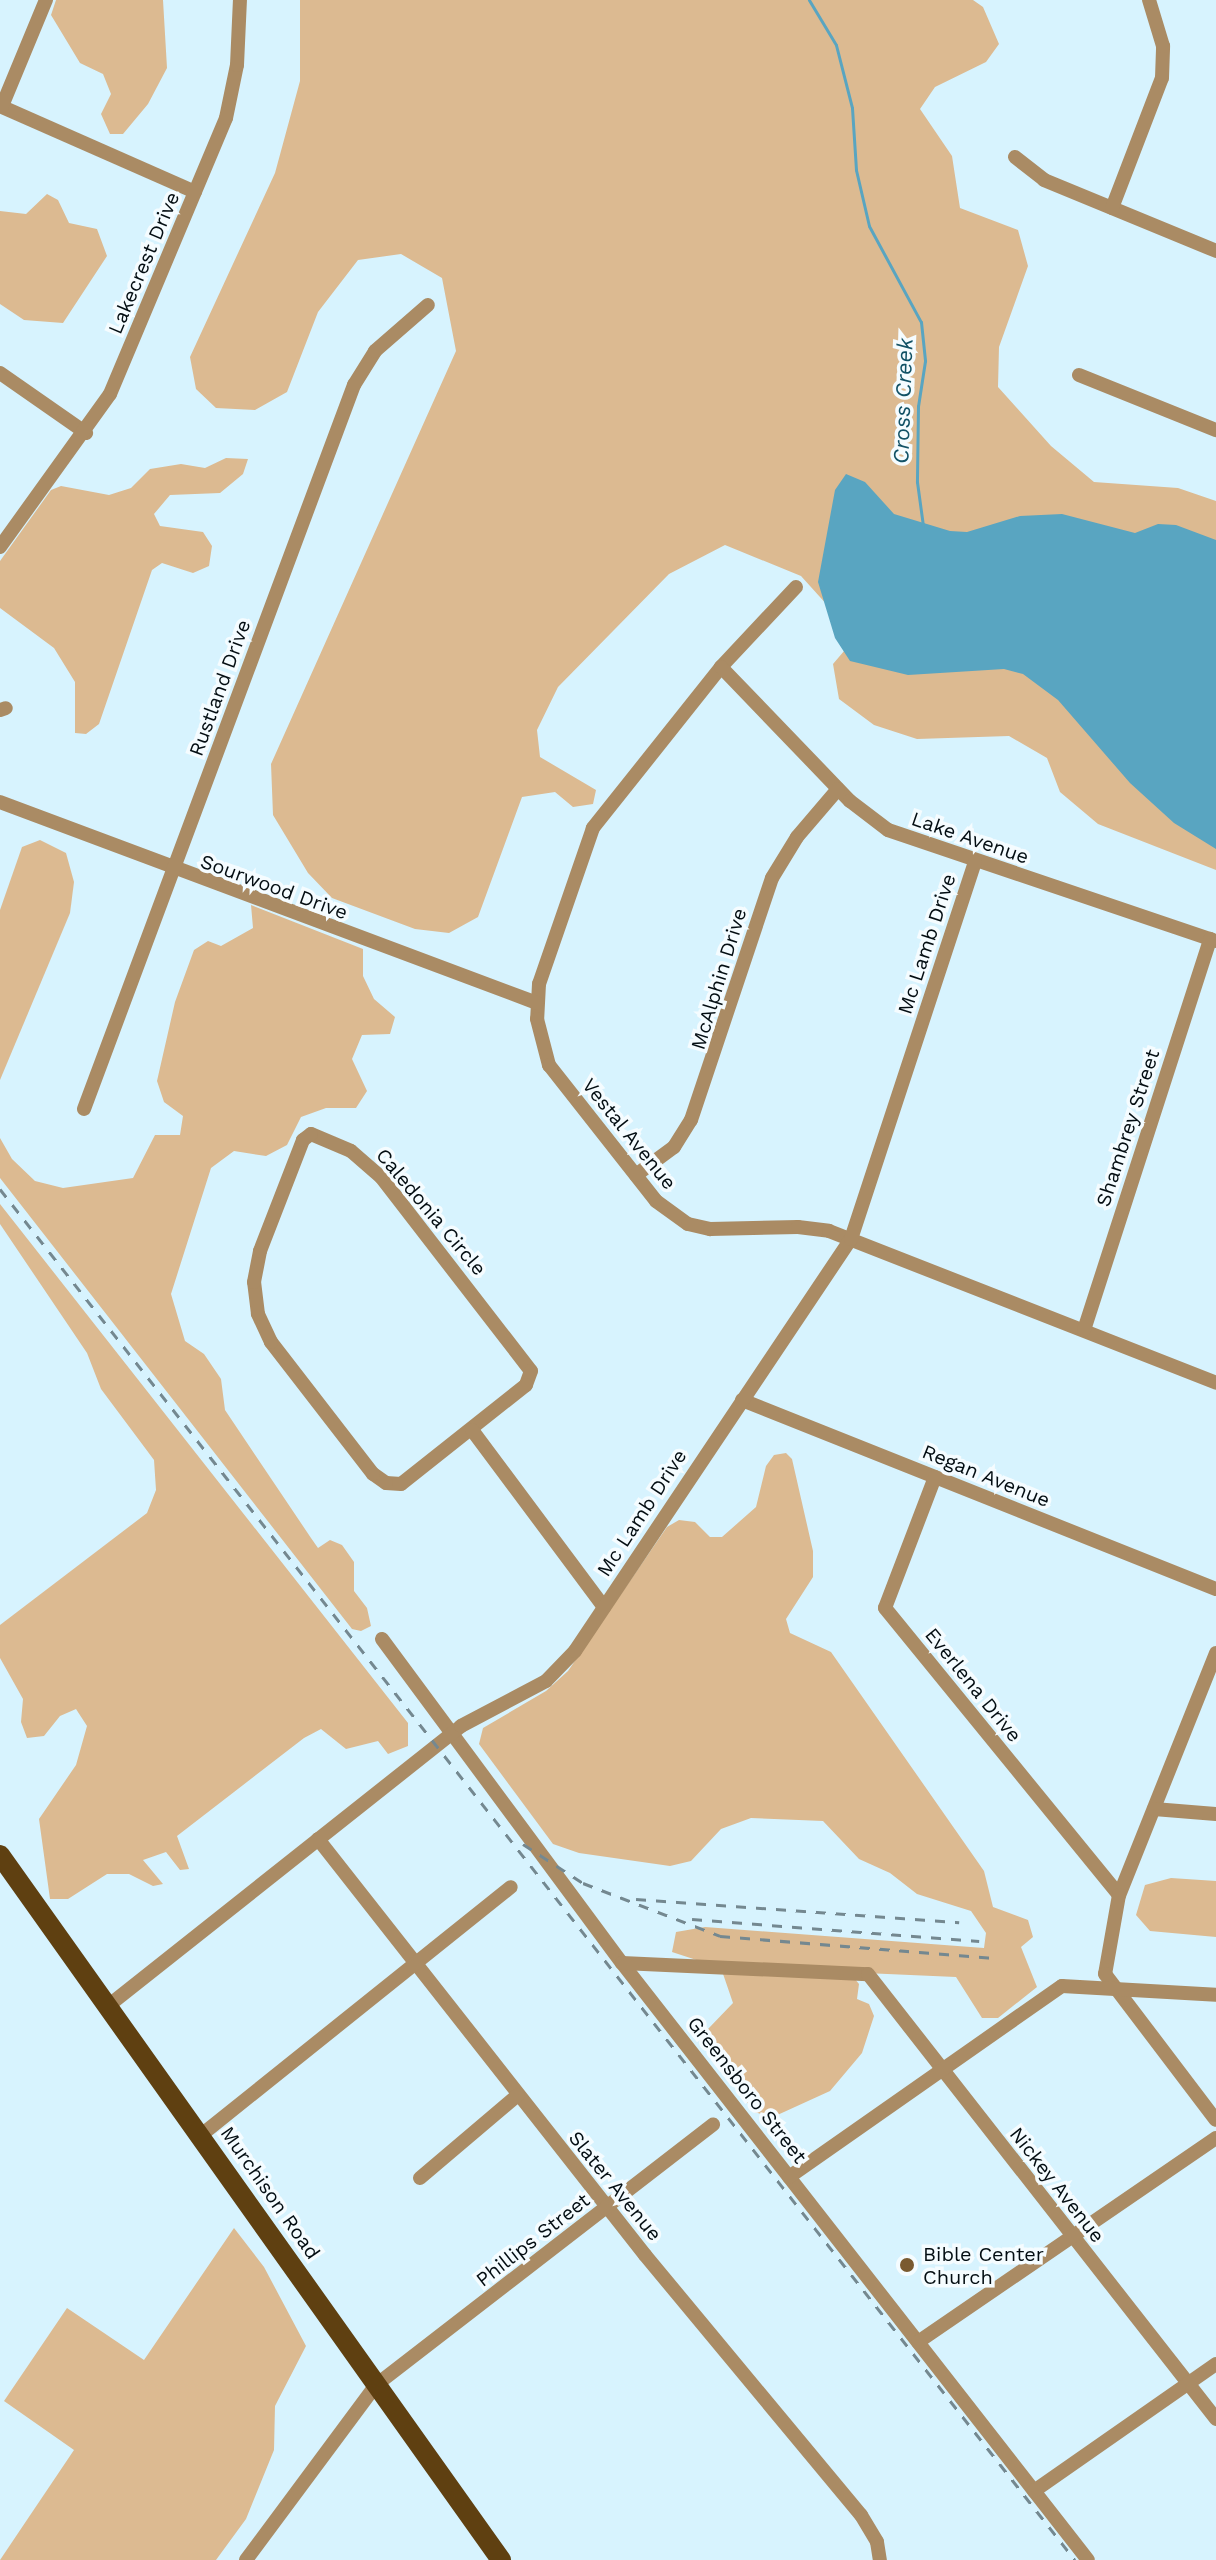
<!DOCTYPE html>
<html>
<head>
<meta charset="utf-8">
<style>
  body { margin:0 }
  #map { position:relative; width:1216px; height:2560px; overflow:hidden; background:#d7f3fe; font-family:"Work Sans",sans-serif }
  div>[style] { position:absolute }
  .green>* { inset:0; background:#dcba91 }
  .water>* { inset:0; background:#59a5c1 }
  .stream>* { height:3px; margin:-1.5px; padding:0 1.5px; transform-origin:1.5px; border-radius:1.5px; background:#59a5c1 }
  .minor>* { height:14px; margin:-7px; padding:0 7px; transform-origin:7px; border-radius:7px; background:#aa8b64 }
  .primary>* { height:20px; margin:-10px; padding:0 10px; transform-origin:10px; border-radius:10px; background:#5f4011 }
  .rail>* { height:3px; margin-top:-1.5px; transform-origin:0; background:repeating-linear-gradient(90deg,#748890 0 10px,transparent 0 20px) }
  .dots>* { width:22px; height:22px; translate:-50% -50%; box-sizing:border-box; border:4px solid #f5fcff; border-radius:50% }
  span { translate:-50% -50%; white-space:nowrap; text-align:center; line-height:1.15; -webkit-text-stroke:7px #f5fcff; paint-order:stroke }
  .street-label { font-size:20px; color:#030d12 }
  .poi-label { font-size:20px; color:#030d12 }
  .left { translate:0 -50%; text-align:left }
  .water-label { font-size:22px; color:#125266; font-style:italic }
</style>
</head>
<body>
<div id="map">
  <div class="green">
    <i style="clip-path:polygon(56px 0,163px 0,167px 68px,148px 104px,123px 134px,110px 134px,101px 114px,111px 94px,103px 74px,80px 63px,51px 15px)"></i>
    <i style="clip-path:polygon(300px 0,973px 0,983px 7px,999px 44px,986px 62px,935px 87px,920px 109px,952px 156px,960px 208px,1018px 230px,1028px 266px,999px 347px,998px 387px,1051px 446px,1094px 482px,1178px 488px,1216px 501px,1216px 870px,1098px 824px,1060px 792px,1047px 758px,1009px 736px,917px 739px,874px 725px,839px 699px,833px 664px,850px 644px,838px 617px,801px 576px,725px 545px,669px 574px,558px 687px,537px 730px,540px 757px,596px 790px,593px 804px,573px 807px,555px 792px,522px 797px,478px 917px,449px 933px,415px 929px,332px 898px,308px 873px,273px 815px,271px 764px,456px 351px,442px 278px,401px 254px,358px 260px,318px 312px,287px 392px,255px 410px,216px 408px,196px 389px,190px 357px,275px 173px,300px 81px)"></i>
    <i style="clip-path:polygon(47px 194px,58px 200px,69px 223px,97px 229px,107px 256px,63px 323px,24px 320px,0 304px,0 211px,26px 214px)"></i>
    <i style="clip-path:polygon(226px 458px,248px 459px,243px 474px,220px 493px,170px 495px,154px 514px,160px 526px,203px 532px,212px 546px,209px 566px,193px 573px,162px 563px,152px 570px,99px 724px,86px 734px,75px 733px,75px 682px,54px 648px,0 608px,0 561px,51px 490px,61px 486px,109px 495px,131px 488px,150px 469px,181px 464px,205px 468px)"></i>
    <i style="clip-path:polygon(40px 840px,66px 853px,74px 882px,70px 913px,0 1080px,0 910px,22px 847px)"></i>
    <i style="clip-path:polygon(251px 905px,363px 949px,363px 976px,374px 999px,395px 1017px,390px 1034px,362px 1035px,352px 1059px,367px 1091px,356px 1108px,326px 1108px,301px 1117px,287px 1145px,266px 1156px,234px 1151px,211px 1168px,171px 1294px,185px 1341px,204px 1354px,221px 1379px,225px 1410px,311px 1538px,318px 1548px,330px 1540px,342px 1545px,354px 1562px,354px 1591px,367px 1608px,371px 1626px,361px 1631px,352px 1629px,0 1178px,0 1138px,12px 1159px,35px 1181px,63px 1188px,133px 1178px,155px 1135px,180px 1135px,183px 1116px,164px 1102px,157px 1081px,175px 1002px,194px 950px,208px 941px,221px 946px,253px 928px)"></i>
    <i style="clip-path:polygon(0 1204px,408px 1723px,408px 1746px,388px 1754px,378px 1741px,346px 1749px,321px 1729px,304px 1738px,177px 1836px,189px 1869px,180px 1870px,166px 1852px,143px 1860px,163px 1884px,153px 1886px,129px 1874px,107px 1874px,68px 1899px,50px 1899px,39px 1819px,76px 1765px,87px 1726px,76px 1709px,60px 1716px,44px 1736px,27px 1738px,21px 1722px,23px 1699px,0 1658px,0 1625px,147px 1513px,156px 1490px,154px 1460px,101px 1389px,87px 1353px,0 1224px)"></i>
    <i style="clip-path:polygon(786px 1453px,792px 1459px,813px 1551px,813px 1577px,786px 1619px,790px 1633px,831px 1652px,984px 1871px,993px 1907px,1028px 1920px,1033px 1937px,1021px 1947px,1037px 1987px,998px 2018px,982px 2018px,956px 1977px,796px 1970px,850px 1973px,859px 1984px,857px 1999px,869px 2004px,874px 2016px,862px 2053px,830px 2091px,773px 2117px,754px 2112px,707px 2046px,708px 2029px,733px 2003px,721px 1968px,672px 1952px,676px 1932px,705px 1927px,984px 1948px,986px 1933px,971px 1911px,917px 1894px,890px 1873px,859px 1859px,823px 1821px,751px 1818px,721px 1829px,691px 1861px,670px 1866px,579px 1853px,553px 1844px,479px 1744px,483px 1728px,546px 1691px,568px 1671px,667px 1527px,679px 1520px,695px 1522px,710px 1537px,722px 1537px,756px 1507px,766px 1466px,774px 1455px)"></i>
    <i style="clip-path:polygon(1171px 1878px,1216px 1881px,1216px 1937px,1150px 1931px,1136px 1915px,1145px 1885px)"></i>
    <i style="clip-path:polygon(234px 2228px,264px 2267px,306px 2346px,275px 2406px,274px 2450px,246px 2519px,216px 2560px,0 2560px,74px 2450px,4px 2401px,67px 2308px,144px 2360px)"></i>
  </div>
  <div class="water">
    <i style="clip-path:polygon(846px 474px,865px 482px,894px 514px,950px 531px,967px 532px,1020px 516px,1062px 514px,1135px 533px,1158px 524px,1176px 525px,1216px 540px,1216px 849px,1174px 823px,1130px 783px,1058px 700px,1023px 674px,1004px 669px,908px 675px,850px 661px,835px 638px,818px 582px,835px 490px)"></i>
  </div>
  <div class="stream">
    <i style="left:809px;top:0;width:52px;rotate:59deg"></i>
    <i style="left:836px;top:45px;width:65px;rotate:75.7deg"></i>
    <i style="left:852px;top:108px;width:62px;rotate:86.3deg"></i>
    <i style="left:856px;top:170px;width:57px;rotate:76.9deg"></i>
    <i style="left:869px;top:226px;width:109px;rotate:61.6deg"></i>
    <i style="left:921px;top:322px;width:39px;rotate:84deg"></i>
    <i style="left:925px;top:361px;width:46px;rotate:98.8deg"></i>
    <i style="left:918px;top:406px;width:76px;rotate:90.8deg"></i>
    <i style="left:917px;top:482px;width:44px;rotate:82.2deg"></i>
  </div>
  <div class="minor">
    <i style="left:0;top:106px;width:213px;rotate:23.8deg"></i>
    <i style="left:2px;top:106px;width:115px;rotate:-67.5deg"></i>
    <i style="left:1015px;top:157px;width:37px;rotate:38deg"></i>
    <i style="left:1044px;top:180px;width:186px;rotate:22.4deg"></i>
    <i style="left:1112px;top:208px;width:139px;rotate:-69deg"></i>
    <i style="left:1162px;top:78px;width:32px;rotate:-88deg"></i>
    <i style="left:1163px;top:46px;width:48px;rotate:-106.9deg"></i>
    <i style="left:0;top:373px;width:105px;rotate:34.9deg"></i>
    <i style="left:1079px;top:375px;width:148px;rotate:21.9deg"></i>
    <i style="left:0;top:547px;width:188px;rotate:-54.3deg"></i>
    <i style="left:110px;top:394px;width:299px;rotate:-67.2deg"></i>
    <i style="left:226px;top:118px;width:54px;rotate:-78.3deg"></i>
    <i style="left:237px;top:65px;width:65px;rotate:-87.4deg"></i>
    <i style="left:796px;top:587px;width:110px;rotate:133.2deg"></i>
    <i style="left:721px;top:667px;width:206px;rotate:128.5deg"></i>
    <i style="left:593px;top:828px;width:165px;rotate:109.1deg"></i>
    <i style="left:539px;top:984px;width:35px;rotate:93deg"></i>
    <i style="left:537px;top:1019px;width:48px;rotate:75.4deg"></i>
    <i style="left:549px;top:1065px;width:173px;rotate:51.8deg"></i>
    <i style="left:656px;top:1201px;width:39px;rotate:36deg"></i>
    <i style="left:688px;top:1224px;width:23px;rotate:13deg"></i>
    <i style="left:710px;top:1229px;width:88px;rotate:-1.3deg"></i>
    <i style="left:798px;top:1227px;width:31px;rotate:7deg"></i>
    <i style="left:829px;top:1231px;width:416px;rotate:21.4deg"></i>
    <i style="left:721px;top:667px;width:186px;rotate:46.1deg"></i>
    <i style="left:850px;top:801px;width:48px;rotate:37.3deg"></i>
    <i style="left:888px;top:830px;width:346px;rotate:18.7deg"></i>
    <i style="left:0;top:710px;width:6px;rotate:-18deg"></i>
    <i style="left:0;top:802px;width:573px;rotate:20.52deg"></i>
    <i style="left:84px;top:1109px;width:773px;rotate:-69.55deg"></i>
    <i style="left:354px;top:385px;width:40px;rotate:-58deg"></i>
    <i style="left:375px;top:351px;width:70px;rotate:-41deg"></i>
    <i style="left:311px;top:1134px;width:43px;rotate:23deg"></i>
    <i style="left:351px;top:1151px;width:40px;rotate:41deg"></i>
    <i style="left:381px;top:1177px;width:245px;rotate:52.3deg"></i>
    <i style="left:531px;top:1371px;width:15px;rotate:110deg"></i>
    <i style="left:526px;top:1385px;width:159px;rotate:141.6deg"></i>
    <i style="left:401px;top:1484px;width:15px;rotate:-176deg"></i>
    <i style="left:386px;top:1483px;width:16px;rotate:-145deg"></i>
    <i style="left:373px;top:1474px;width:167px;rotate:-127.7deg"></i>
    <i style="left:271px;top:1342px;width:31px;rotate:-115deg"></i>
    <i style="left:258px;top:1314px;width:32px;rotate:-97deg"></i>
    <i style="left:254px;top:1282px;width:32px;rotate:-79deg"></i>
    <i style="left:260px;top:1251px;width:119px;rotate:-68.8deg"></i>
    <i style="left:303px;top:1140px;width:10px;rotate:-37deg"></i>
    <i style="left:636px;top:1175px;width:47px;rotate:-36.4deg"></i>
    <i style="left:674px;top:1147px;width:32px;rotate:-58deg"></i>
    <i style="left:691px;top:1120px;width:255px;rotate:-71.5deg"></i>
    <i style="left:772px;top:878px;width:48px;rotate:-58.6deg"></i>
    <i style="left:797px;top:837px;width:63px;rotate:-49.5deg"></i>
    <i style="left:1084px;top:1330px;width:411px;rotate:-72.1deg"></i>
    <i style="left:742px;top:1400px;width:510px;rotate:21.74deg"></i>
    <i style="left:472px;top:1430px;width:221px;rotate:53.3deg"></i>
    <i style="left:935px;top:1477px;width:140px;rotate:110.9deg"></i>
    <i style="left:885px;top:1608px;width:370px;rotate:50.8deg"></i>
    <i style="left:382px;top:1639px;width:403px;rotate:53.5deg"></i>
    <i style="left:622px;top:1963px;width:757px;rotate:52.03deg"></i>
    <i style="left:1216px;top:1653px;width:261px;rotate:111.8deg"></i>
    <i style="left:1119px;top:1895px;width:80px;rotate:100deg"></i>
    <i style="left:1105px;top:1974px;width:183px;rotate:52.8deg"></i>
    <i style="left:1154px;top:1809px;width:62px;rotate:4.6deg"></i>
    <i style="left:318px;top:1839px;width:529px;rotate:51.83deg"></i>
    <i style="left:645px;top:2255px;width:338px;rotate:50.3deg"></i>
    <i style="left:861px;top:2515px;width:31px;rotate:59deg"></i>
    <i style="left:877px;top:2542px;width:18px;rotate:81deg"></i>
    <i style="left:622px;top:1963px;width:246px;rotate:2.6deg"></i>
    <i style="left:868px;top:1974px;width:565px;rotate:51.97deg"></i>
    <i style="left:108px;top:2006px;width:451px;rotate:-38.4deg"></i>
    <i style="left:461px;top:1726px;width:96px;rotate:-27.9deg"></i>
    <i style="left:546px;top:1681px;width:42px;rotate:-46deg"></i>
    <i style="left:575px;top:1651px;width:496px;rotate:-56.2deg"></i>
    <i style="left:851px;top:1239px;width:397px;rotate:-71.8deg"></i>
    <i style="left:200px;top:2136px;width:398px;rotate:-38.7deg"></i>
    <i style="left:789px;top:2177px;width:333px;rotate:-35deg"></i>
    <i style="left:1062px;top:1986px;width:154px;rotate:3.3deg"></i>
    <i style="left:420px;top:2178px;width:128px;rotate:-40.3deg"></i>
    <i style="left:918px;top:2342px;width:361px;rotate:-34.4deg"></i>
    <i style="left:1034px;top:2491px;width:222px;rotate:-34.9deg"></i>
    <i style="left:246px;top:2560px;width:218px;rotate:-53.4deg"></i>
    <i style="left:376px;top:2385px;width:426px;rotate:-37.7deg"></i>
  </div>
  <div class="primary">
    <i style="left:0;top:1855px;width:865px;rotate:54.6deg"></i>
  </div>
  <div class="rail">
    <i style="left:0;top:1189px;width:1742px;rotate:51.9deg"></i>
    <i style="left:523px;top:1844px;width:72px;rotate:33deg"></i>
    <i style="left:583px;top:1883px;width:147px;rotate:21.1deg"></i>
    <i style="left:720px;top:1936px;width:275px;rotate:4.6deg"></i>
    <i style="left:636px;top:1899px;width:324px;rotate:4.1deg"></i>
    <i style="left:692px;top:1919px;width:288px;rotate:4.4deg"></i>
  </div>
  <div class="dots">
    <i style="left:907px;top:2265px;background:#7a5a30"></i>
  </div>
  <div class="street-label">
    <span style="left:144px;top:263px;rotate:-67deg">Lakecrest Drive</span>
    <span style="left:220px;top:688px;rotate:-70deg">Rustland Drive</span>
    <span style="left:970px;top:838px;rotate:19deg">Lake Avenue</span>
    <span style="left:274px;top:887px;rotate:20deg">Sourwood Drive</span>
    <span style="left:927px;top:944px;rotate:-72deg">Mc Lamb Drive</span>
    <span style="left:719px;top:979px;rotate:-73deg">McAlphin Drive</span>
    <span style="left:1128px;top:1128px;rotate:-72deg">Shambrey Street</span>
    <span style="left:629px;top:1134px;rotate:51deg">Vestal Avenue</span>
    <span style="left:431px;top:1212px;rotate:50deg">Caledonia Circle</span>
    <span style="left:986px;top:1476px;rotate:22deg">Regan Avenue</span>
    <span style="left:642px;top:1513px;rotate:-57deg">Mc Lamb Drive</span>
    <span style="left:973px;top:1685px;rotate:51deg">Everlena Drive</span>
    <span style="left:747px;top:2090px;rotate:52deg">Greensboro Street</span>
    <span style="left:1057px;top:2185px;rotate:52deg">Nickey Avenue</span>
    <span style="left:615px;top:2186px;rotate:51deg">Slater Avenue</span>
    <span style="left:270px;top:2193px;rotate:55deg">Murchison Road</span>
    <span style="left:533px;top:2240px;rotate:-38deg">Phillips Street</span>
  </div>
  <div class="poi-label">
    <span class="left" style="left:923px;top:2266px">Bible Center<br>Church</span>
  </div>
  <div class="water-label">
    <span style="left:903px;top:401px;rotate:-88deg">Cross Creek</span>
  </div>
</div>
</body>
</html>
